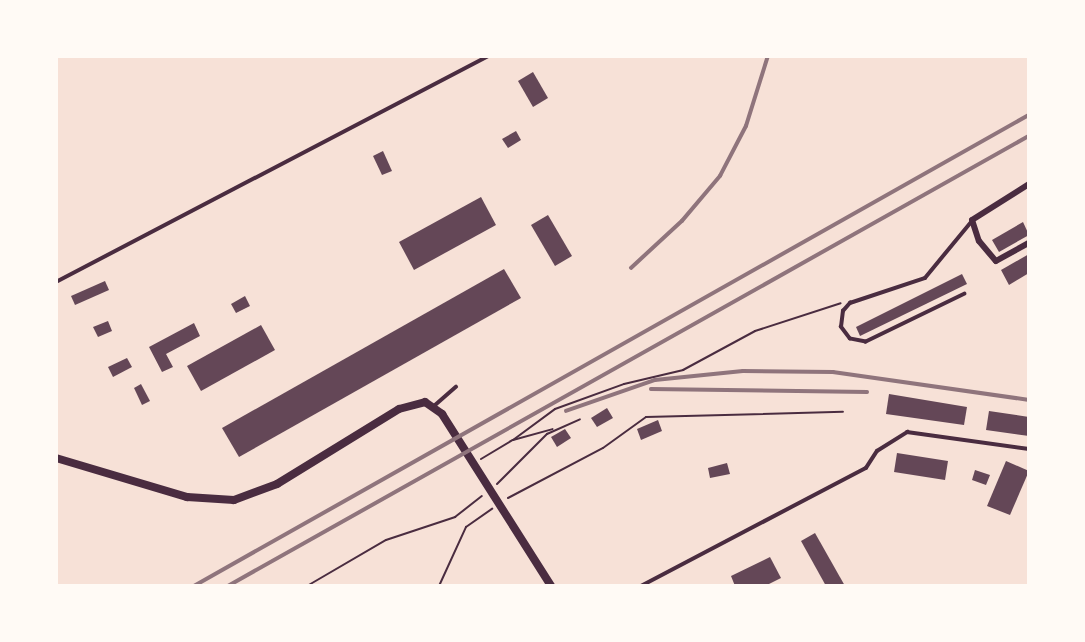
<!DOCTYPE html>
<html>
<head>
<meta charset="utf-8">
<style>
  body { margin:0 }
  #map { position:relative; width:1085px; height:642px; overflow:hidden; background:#f7e1d7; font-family:"Crimson Pro",serif }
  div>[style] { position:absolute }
  .building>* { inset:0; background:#644757 }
  .path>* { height:2px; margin:-1px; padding:0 1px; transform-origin:1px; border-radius:1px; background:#4a2c40 }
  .service>* { height:3.5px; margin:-1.75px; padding:0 1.75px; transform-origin:1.75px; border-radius:1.75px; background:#4a2c40 }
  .minor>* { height:6px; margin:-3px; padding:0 3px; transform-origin:3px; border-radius:3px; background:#4a2c40 }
  .tertiary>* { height:8px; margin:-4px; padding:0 4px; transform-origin:4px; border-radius:4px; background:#4a2c40 }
  .rail>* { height:3.5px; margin:-1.75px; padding:0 1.75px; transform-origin:1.75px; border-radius:1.75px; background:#8f747c }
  span { translate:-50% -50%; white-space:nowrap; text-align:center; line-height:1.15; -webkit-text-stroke:5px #fffaf5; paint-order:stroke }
  .frame { position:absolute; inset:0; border:58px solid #fffaf5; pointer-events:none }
</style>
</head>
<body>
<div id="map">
  <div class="building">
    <i style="clip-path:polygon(533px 72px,548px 98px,533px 107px,518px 81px)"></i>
    <i style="clip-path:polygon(516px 131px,521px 140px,508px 148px,502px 139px)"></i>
    <i style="clip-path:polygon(383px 151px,392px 171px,382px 175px,373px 156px)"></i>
    <i style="clip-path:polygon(481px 197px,496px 225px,414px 270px,399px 242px)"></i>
    <i style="clip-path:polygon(548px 215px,572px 256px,555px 266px,531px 225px)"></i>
    <i style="clip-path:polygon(1023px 222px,1029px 235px,999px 252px,992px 240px)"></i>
    <i style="clip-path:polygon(1029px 254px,1029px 273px,1009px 285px,1001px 270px)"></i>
    <i style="clip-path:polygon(504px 269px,521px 298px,239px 457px,222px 428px)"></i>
    <i style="clip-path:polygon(962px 274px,967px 284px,860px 336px,856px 327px)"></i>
    <i style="clip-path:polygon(105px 281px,109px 290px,75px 305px,71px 296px)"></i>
    <i style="clip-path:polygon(245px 296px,250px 306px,236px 313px,231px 304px)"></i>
    <i style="clip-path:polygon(108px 321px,112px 331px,98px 337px,93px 327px)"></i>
    <i style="clip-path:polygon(194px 323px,200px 336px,166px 354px,173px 367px,162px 372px,149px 347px)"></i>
    <i style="clip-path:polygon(261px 325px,275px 350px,201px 391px,187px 366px)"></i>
    <i style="clip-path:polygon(127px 358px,132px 367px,113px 377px,108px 367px)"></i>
    <i style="clip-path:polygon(141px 384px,150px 401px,142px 405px,134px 388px)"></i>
    <i style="clip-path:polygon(889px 394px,967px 407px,964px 425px,886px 414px)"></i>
    <i style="clip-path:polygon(607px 408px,613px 418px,597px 427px,591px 418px)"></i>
    <i style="clip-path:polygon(989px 411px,1029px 417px,1029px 436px,986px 430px)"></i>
    <i style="clip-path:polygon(658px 420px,662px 431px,641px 440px,637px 429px)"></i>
    <i style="clip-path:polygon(565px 429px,571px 438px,557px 447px,551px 437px)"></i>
    <i style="clip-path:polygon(897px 453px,948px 461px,945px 480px,894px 472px)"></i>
    <i style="clip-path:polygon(1006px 461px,1029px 471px,1010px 515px,987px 506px)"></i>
    <i style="clip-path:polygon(727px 463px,730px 474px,710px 478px,708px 468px)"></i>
    <i style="clip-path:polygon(975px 470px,990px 475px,986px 485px,972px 480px)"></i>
    <i style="clip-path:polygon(815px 533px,845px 586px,826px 586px,801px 541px)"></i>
    <i style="clip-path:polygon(770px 557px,781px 578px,765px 586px,735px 586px,731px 576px)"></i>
  </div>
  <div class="path">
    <i style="left:513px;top:440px;width:52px;rotate:-36.4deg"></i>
    <i style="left:555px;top:409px;width:73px;rotate:-19.9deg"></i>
    <i style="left:624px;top:384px;width:61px;rotate:-13.3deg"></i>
    <i style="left:683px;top:370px;width:82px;rotate:-28.4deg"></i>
    <i style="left:755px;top:331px;width:90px;rotate:-18deg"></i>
    <i style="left:481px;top:459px;width:37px;rotate:-31deg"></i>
    <i style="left:513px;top:440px;width:41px;rotate:-15.4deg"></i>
    <i style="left:497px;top:484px;width:71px;rotate:-45deg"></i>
    <i style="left:547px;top:434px;width:36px;rotate:-24deg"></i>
    <i style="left:508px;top:498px;width:107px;rotate:-27.8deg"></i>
    <i style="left:603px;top:448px;width:53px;rotate:-35.8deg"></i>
    <i style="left:646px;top:417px;width:197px;rotate:-1.5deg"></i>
    <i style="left:307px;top:586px;width:91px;rotate:-30.2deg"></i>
    <i style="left:386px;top:540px;width:73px;rotate:-18.4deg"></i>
    <i style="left:455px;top:517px;width:34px;rotate:-38deg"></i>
    <i style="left:439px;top:586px;width:65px;rotate:-65.4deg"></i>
    <i style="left:466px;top:527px;width:32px;rotate:-35deg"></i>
  </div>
  <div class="service">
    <i style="left:56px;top:282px;width:488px;rotate:-27.6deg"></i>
    <i style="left:965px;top:294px;width:110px;rotate:154.1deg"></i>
    <i style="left:866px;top:342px;width:16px;rotate:-169deg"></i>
    <i style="left:850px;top:339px;width:15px;rotate:-127deg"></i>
    <i style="left:841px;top:327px;width:16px;rotate:-83deg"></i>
    <i style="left:843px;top:311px;width:11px;rotate:-49deg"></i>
    <i style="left:850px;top:303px;width:79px;rotate:-18.4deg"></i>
    <i style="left:925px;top:278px;width:74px;rotate:-50.5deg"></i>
    <i style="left:434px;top:406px;width:29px;rotate:-41deg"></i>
    <i style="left:641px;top:586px;width:254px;rotate:-27.7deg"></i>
    <i style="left:866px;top:468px;width:20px;rotate:-57deg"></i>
    <i style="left:877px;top:451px;width:36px;rotate:-32deg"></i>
    <i style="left:907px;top:432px;width:123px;rotate:7.9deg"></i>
  </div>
  <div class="minor">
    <i style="left:1029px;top:184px;width:67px;rotate:147.7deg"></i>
    <i style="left:972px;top:220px;width:22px;rotate:72deg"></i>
    <i style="left:979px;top:241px;width:26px;rotate:50deg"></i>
    <i style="left:996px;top:261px;width:38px;rotate:-29deg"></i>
  </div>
  <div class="tertiary">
    <i style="left:56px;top:458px;width:137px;rotate:16.6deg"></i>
    <i style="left:187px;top:497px;width:47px;rotate:3.7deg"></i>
    <i style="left:234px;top:500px;width:46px;rotate:-20.4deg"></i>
    <i style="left:277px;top:484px;width:143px;rotate:-31.6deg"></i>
    <i style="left:399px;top:409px;width:27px;rotate:-15deg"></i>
    <i style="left:425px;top:402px;width:21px;rotate:35deg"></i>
    <i style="left:442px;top:414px;width:204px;rotate:57.6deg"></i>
  </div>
  <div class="rail">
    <i style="left:631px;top:268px;width:69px;rotate:-42.7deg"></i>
    <i style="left:682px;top:221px;width:59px;rotate:-49.8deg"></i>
    <i style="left:720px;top:176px;width:56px;rotate:-62.5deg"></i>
    <i style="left:746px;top:126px;width:73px;rotate:-72.6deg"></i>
    <i style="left:651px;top:389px;width:216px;rotate:0.8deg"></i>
    <i style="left:566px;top:411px;width:94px;rotate:-19.2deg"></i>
    <i style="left:655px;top:380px;width:88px;rotate:-5.8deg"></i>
    <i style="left:743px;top:371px;width:90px;rotate:0.6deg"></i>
    <i style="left:833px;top:372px;width:198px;rotate:8.1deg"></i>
    <i style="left:194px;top:586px;width:959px;rotate:-29.43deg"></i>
    <i style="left:228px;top:586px;width:919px;rotate:-29.33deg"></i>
  </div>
  <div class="frame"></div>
</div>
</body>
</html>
